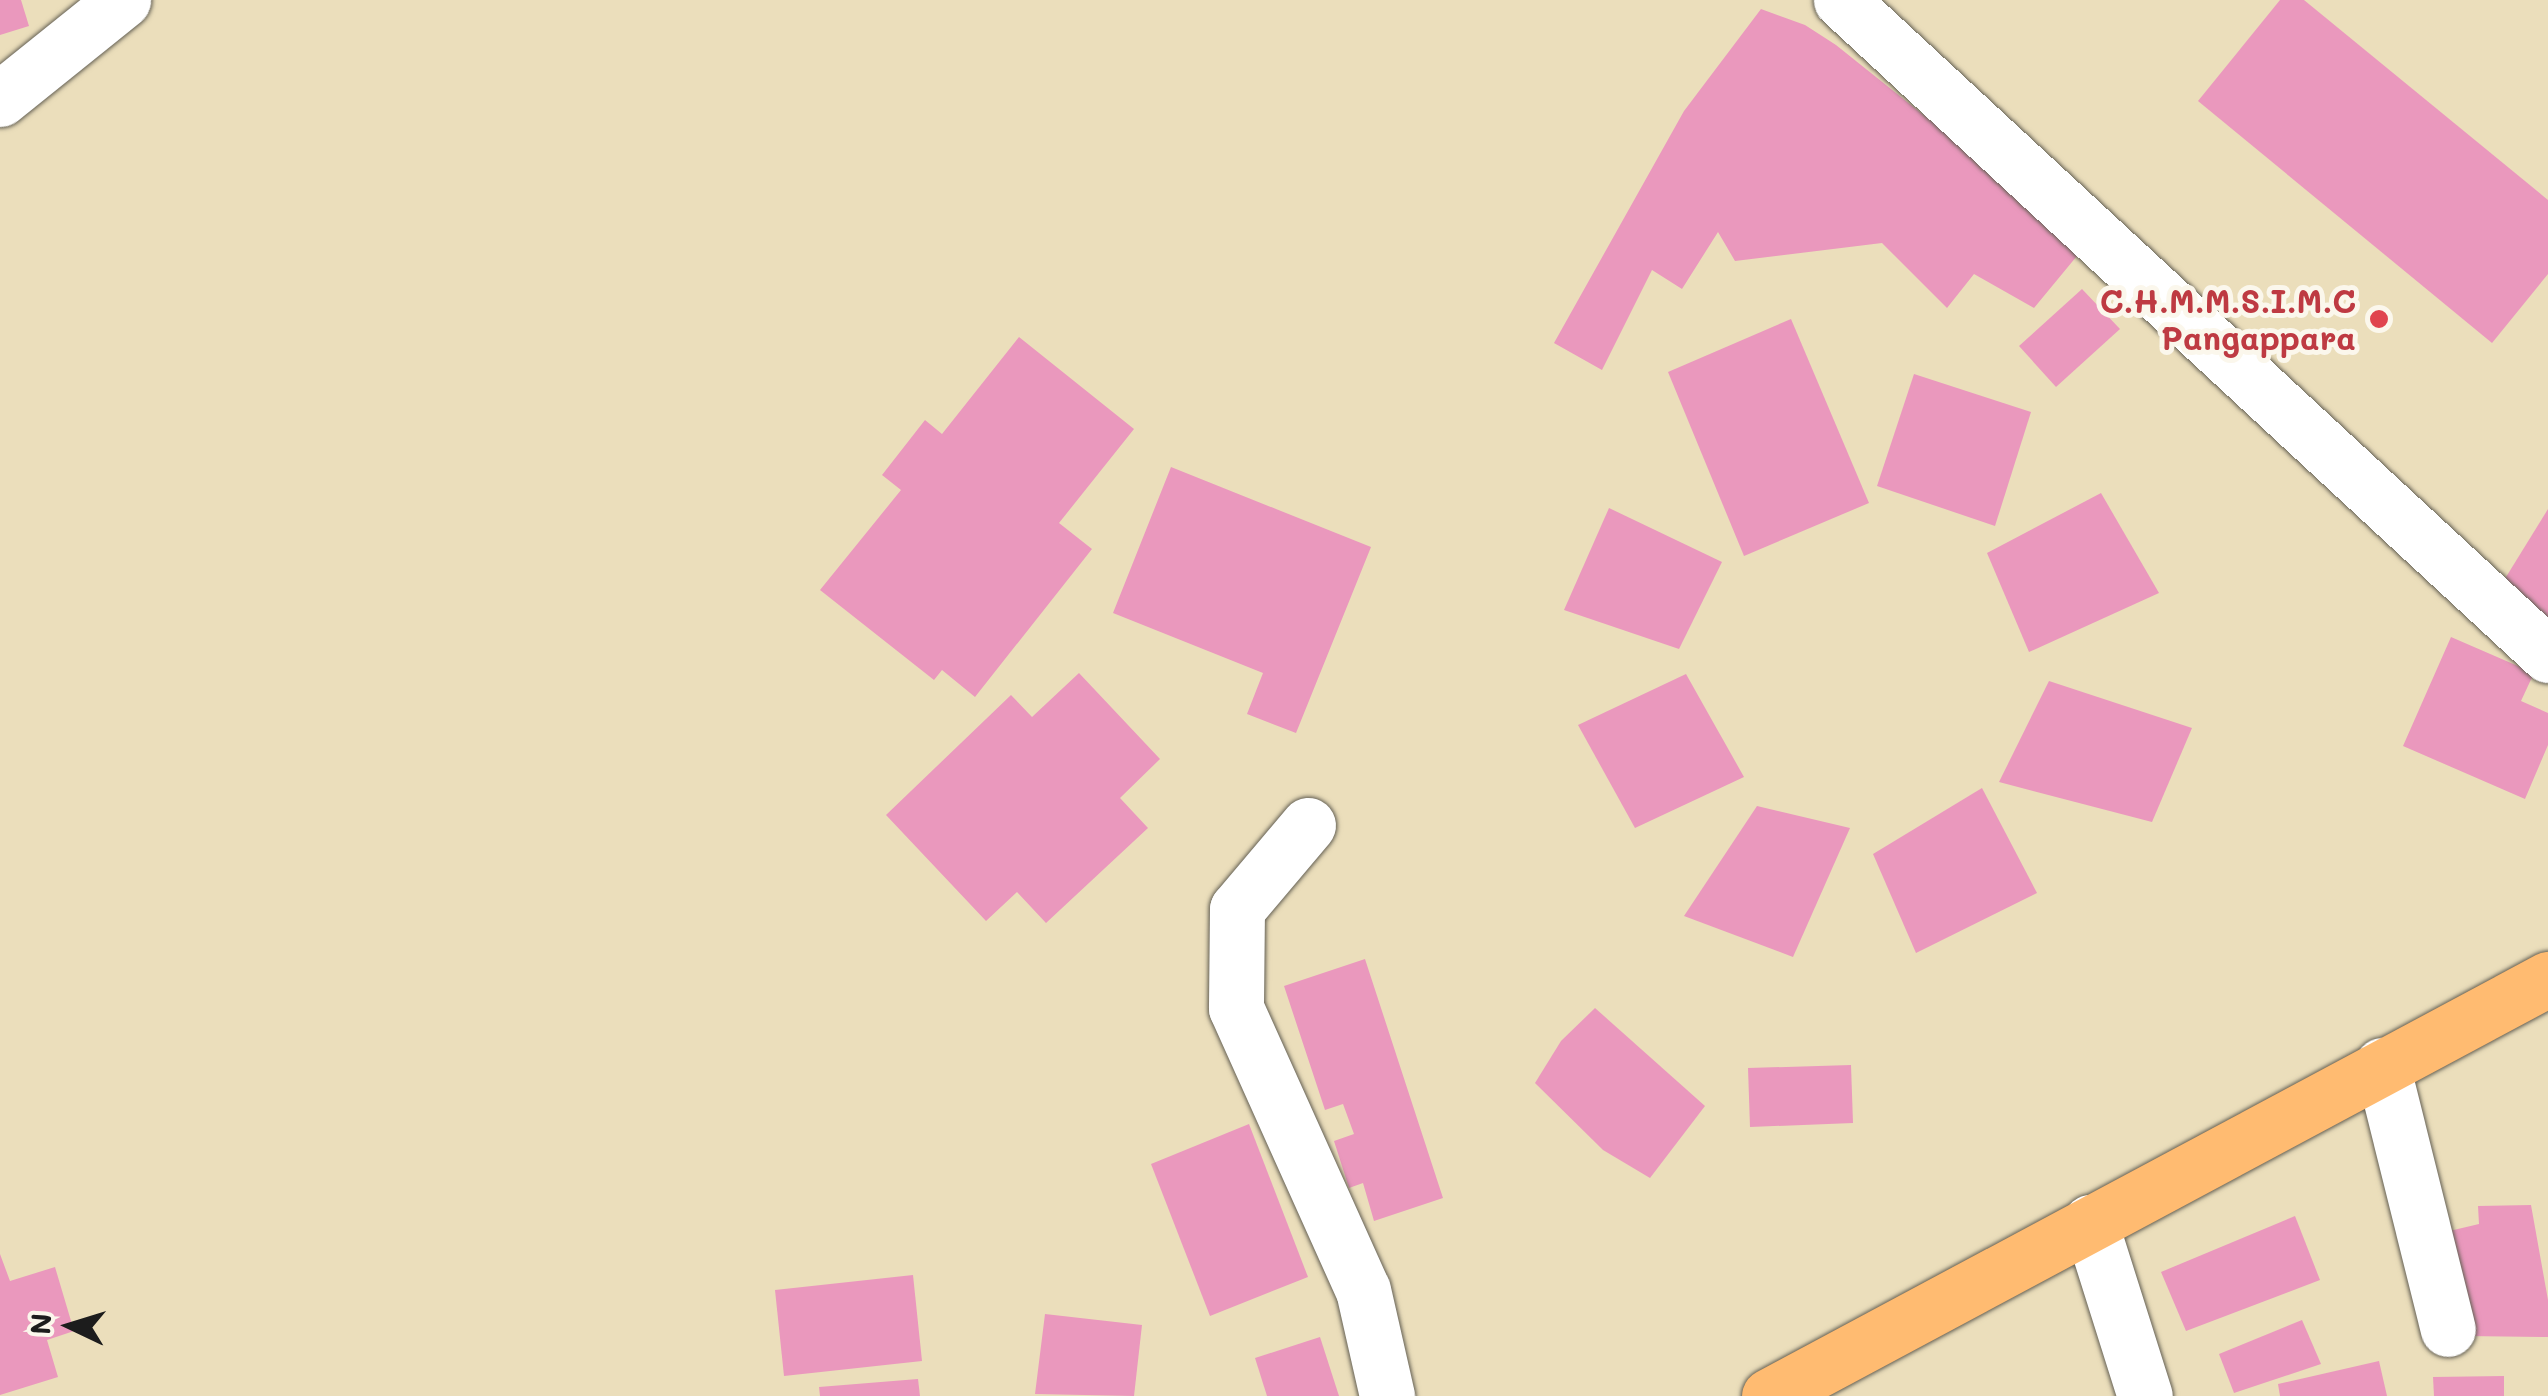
<!DOCTYPE html>
<html>
<head>
<meta charset="utf-8">
<style>
  body { margin:0 }
  #map { position:relative; width:2548px; height:1396px; overflow:hidden; background:#ebdebb; font-family:Mali,sans-serif }
  div>[style] { position:absolute }
  .building>* { inset:0; background:#ea98bd }
  .roads { filter:drop-shadow(0 0 2px #646054) drop-shadow(0 0 2px #646054) }
  .minor>* { height:55px; margin:-27.5px; padding:0 27.5px; transform-origin:27.5px; border-radius:27.5px; background:#fff }
  .primary>* { height:55px; margin:-27.5px; padding:0 27.5px; transform-origin:27.5px; border-radius:27.5px; background:#ffbb71 }
  .dots>* { width:28px; height:28px; translate:-50% -50%; box-sizing:border-box; border:5px solid #fbf7ec; border-radius:50% }
  span { translate:-50% -50%; white-space:nowrap; text-align:center; line-height:1.15; -webkit-text-stroke:10px #fbf7ec; paint-order:stroke }
  .health-label { font-size:32px; color:#be3a42; font-weight:700 }
  .right { translate:-100% -50%; text-align:right }
  .north { position:absolute; left:20px; top:1276px; width:100px; height:100px; -webkit-text-stroke:8px #fbf7ec; paint-order:stroke; rotate:274deg; font-size:28px; font-weight:700; line-height:40px; text-align:center; color:#1c1c1c }
  .north::after { content:''; display:block; margin:auto; width:35px; height:45px; background:#1c1c1c; clip-path:polygon(50% 0,100% 100%,50% 72%,0 100%) }
</style>
</head>
<body>
<div id="map">
  <div class="building">
    <i style="clip-path:polygon(0 0,21px 0,29px 26px,0 35px)"></i>
    <i style="clip-path:polygon(2280px 0,2304px 0,2548px 200px,2548px 274px,2492px 343px,2198px 101px)"></i>
    <i style="clip-path:polygon(1761px 9px,1805px 25px,1836px 45px,2086px 245px,2034px 308px,1974px 274px,1947px 308px,1882px 243px,1735px 261px,1718px 232px,1682px 289px,1652px 270px,1602px 370px,1554px 343px,1684px 111px)"></i>
    <i style="clip-path:polygon(2082px 289px,2120px 329px,2056px 387px,2019px 346px)"></i>
    <i style="clip-path:polygon(1791px 319px,1869px 503px,1744px 556px,1668px 372px)"></i>
    <i style="clip-path:polygon(1019px 337px,1134px 429px,1059px 523px,1092px 549px,975px 697px,942px 670px,934px 680px,820px 590px,901px 490px,882px 475px,925px 420px,942px 434px)"></i>
    <i style="clip-path:polygon(1914px 374px,2031px 412px,1995px 526px,1877px 486px)"></i>
    <i style="clip-path:polygon(1171px 467px,1371px 547px,1296px 733px,1247px 714px,1263px 673px,1113px 613px)"></i>
    <i style="clip-path:polygon(2101px 493px,2159px 593px,2029px 652px,1987px 553px)"></i>
    <i style="clip-path:polygon(1609px 508px,1722px 562px,1679px 649px,1564px 610px)"></i>
    <i style="clip-path:polygon(2548px 509px,2548px 621px,2498px 590px)"></i>
    <i style="clip-path:polygon(2451px 637px,2534px 673px,2521px 701px,2548px 713px,2548px 745px,2525px 799px,2403px 746px)"></i>
    <i style="clip-path:polygon(1079px 673px,1160px 759px,1120px 798px,1148px 828px,1046px 923px,1017px 892px,986px 921px,886px 815px,1011px 695px,1032px 717px)"></i>
    <i style="clip-path:polygon(1686px 674px,1744px 777px,1635px 828px,1578px 725px)"></i>
    <i style="clip-path:polygon(2049px 681px,2192px 728px,2152px 822px,1999px 782px)"></i>
    <i style="clip-path:polygon(1982px 788px,2037px 893px,1916px 953px,1873px 854px)"></i>
    <i style="clip-path:polygon(1757px 806px,1850px 828px,1793px 957px,1684px 916px)"></i>
    <i style="clip-path:polygon(1365px 959px,1443px 1198px,1374px 1221px,1363px 1183px,1349px 1188px,1334px 1141px,1354px 1134px,1343px 1104px,1325px 1110px,1284px 986px)"></i>
    <i style="clip-path:polygon(1595px 1008px,1705px 1106px,1650px 1178px,1603px 1150px,1535px 1083px,1561px 1041px)"></i>
    <i style="clip-path:polygon(1851px 1065px,1853px 1123px,1750px 1127px,1748px 1068px)"></i>
    <i style="clip-path:polygon(1249px 1124px,1308px 1277px,1210px 1316px,1151px 1164px)"></i>
    <i style="clip-path:polygon(2531px 1205px,2548px 1300px,2548px 1337px,2465px 1336px,2465px 1284px,2443px 1292px,2441px 1233px,2479px 1224px,2478px 1206px)"></i>
    <i style="clip-path:polygon(2295px 1216px,2320px 1280px,2186px 1331px,2161px 1272px)"></i>
    <i style="clip-path:polygon(0 1254px,10px 1281px,55px 1267px,74px 1331px,47px 1340px,58px 1377px,0 1395px)"></i>
    <i style="clip-path:polygon(913px 1275px,922px 1361px,784px 1376px,775px 1290px)"></i>
    <i style="clip-path:polygon(1045px 1314px,1142px 1325px,1134px 1396px,1035px 1394px)"></i>
    <i style="clip-path:polygon(2302px 1320px,2321px 1364px,2234px 1393px,2219px 1354px)"></i>
    <i style="clip-path:polygon(1320px 1337px,1339px 1396px,1267px 1396px,1255px 1358px)"></i>
    <i style="clip-path:polygon(2379px 1361px,2387px 1396px,2280px 1396px,2278px 1384px)"></i>
    <i style="clip-path:polygon(2504px 1376px,2504px 1396px,2434px 1396px,2433px 1377px)"></i>
    <i style="clip-path:polygon(918px 1379px,920px 1396px,820px 1396px,819px 1387px)"></i>
  </div>
  <div class="roads">
    <div class="minor">
      <i style="left:1841px;top:0;width:964px;rotate:42.81deg"></i>
      <i style="left:0;top:99px;width:158px;rotate:-38.8deg"></i>
      <i style="left:1308px;top:825px;width:110px;rotate:130.2deg"></i>
      <i style="left:1237px;top:909px;width:99px;rotate:90.6deg"></i>
      <i style="left:1236px;top:1008px;width:309px;rotate:65.8deg"></i>
      <i style="left:1363px;top:1290px;width:109px;rotate:77.2deg"></i>
      <i style="left:2382px;top:1065px;width:272px;rotate:76deg"></i>
      <i style="left:2090px;top:1222px;width:182px;rotate:72.5deg"></i>
    </div>
    <div class="primary">
      <i style="left:1769px;top:1396px;width:884px;rotate:-28.16deg"></i>
    </div>
  </div>
  <div class="dots">
    <i style="left:2379px;top:319px;background:#e0444e"></i>
  </div>
  <div class="health-label">
    <span class="right" style="left:2356px;top:319px">C.H.M.M.S.I.M.C<br>Pangappara</span>
  </div>
  <div class="north">N</div>
</div>
</body>
</html>
